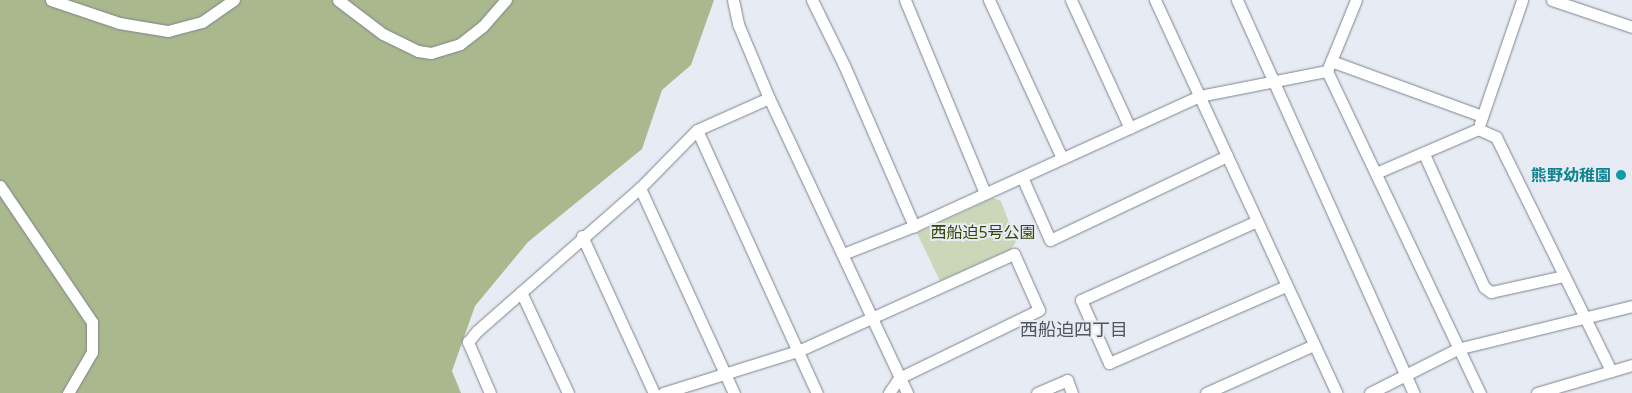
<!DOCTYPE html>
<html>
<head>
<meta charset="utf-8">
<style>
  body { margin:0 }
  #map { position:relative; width:1632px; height:393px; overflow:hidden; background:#e6ebf4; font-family:"Open Sans","Noto Sans JP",sans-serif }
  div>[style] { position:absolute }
  .green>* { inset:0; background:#ccd6b8 }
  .forest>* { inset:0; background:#aab88d }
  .roads { filter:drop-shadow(0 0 1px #7e838b) drop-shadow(0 0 1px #7e838b) }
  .minor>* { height:11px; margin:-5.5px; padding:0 5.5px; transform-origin:5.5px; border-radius:5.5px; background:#fff }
  .dots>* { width:14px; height:14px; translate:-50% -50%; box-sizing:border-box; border:2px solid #e6ebf4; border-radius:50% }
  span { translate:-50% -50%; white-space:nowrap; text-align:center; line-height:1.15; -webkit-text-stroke:4px #e6ebf4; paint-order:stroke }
  .culture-label { font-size:16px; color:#0d838f; font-weight:700 }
  .right { translate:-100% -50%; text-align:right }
  .park-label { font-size:16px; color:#364600 }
  .neighbourhood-label { font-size:18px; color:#51555c }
</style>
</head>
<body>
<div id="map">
  <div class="green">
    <i style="clip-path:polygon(993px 198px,1001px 201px,1016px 242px,1011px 249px,940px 281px,917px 233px)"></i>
  </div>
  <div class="forest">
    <i style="clip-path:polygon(0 0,714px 0,691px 65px,662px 90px,642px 149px,528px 242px,475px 306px,452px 371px,461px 393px,0 393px)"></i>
  </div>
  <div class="roads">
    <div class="minor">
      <i style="left:51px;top:0;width:72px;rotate:18.7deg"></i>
      <i style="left:119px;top:23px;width:50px;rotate:9.3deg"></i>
      <i style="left:168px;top:31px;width:35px;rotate:-15deg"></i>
      <i style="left:202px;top:22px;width:39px;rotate:-35deg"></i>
      <i style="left:338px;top:0;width:56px;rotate:37.1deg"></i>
      <i style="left:383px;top:34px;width:39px;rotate:26deg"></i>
      <i style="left:418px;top:51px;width:13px;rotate:9deg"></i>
      <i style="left:431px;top:53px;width:30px;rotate:-17deg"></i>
      <i style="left:460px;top:44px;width:29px;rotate:-38deg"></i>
      <i style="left:483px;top:26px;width:35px;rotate:-49deg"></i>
      <i style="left:733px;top:0;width:25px;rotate:78deg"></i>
      <i style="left:738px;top:24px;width:80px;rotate:67.3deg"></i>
      <i style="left:769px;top:98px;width:326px;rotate:64.9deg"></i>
      <i style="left:812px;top:0;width:72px;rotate:63.8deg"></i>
      <i style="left:844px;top:65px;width:176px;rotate:66.5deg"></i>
      <i style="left:905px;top:0;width:209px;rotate:67.5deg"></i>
      <i style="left:989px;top:0;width:174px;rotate:65.2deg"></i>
      <i style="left:1071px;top:0;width:141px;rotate:65.3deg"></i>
      <i style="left:1155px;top:0;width:433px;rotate:65.2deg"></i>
      <i style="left:1237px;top:0;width:431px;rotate:65.8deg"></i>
      <i style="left:1356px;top:0;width:77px;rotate:112.2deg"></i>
      <i style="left:1327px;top:71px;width:357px;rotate:64.6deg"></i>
      <i style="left:1552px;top:0;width:84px;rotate:18.6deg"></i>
      <i style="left:1331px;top:61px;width:161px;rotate:20deg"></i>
      <i style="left:1480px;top:123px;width:130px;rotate:-71.1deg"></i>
      <i style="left:697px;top:130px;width:289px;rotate:65.5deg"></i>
      <i style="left:1424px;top:154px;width:146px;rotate:65.7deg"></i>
      <i style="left:1484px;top:287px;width:9px;rotate:36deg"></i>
      <i style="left:1491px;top:292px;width:75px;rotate:-12.4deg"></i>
      <i style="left:1376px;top:173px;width:111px;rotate:-23.3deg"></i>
      <i style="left:1478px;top:129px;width:20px;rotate:24deg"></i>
      <i style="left:1496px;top:137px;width:261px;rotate:63.8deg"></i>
      <i style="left:1022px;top:177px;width:69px;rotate:66deg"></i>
      <i style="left:1050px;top:240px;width:196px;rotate:-25.4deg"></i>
      <i style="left:0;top:186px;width:164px;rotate:55.9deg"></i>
      <i style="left:92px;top:322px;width:30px;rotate:90deg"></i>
      <i style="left:92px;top:352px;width:48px;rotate:120.3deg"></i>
      <i style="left:640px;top:188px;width:226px;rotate:65.4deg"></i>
      <i style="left:1257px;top:221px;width:193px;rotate:155.8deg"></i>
      <i style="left:1081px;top:300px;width:69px;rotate:66deg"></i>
      <i style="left:1109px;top:363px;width:193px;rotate:-23.5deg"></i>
      <i style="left:582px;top:236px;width:173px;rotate:65.4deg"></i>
      <i style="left:843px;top:254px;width:76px;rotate:-21.5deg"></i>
      <i style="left:914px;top:226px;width:313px;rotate:-24.5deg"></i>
      <i style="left:1199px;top:96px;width:130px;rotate:-11.1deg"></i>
      <i style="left:521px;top:292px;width:111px;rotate:65deg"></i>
      <i style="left:490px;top:393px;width:56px;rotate:-113.3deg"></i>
      <i style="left:468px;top:342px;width:14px;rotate:-51deg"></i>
      <i style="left:477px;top:331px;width:217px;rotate:-41.3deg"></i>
      <i style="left:640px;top:188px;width:81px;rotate:-45.5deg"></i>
      <i style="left:697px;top:130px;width:79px;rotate:-24deg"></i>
      <i style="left:663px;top:393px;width:141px;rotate:-17.3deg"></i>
      <i style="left:798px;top:351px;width:237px;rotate:-24.2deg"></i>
      <i style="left:1014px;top:254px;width:61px;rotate:65.9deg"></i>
      <i style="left:1039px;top:310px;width:156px;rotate:154.1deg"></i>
      <i style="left:899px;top:378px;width:18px;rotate:124deg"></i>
      <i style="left:1037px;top:393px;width:33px;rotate:-23deg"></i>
      <i style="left:1067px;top:380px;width:14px;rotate:69deg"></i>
      <i style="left:1206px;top:393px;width:118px;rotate:-24deg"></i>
      <i style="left:1370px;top:393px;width:97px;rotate:-26.8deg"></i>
      <i style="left:1457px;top:349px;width:180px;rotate:-13.8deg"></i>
      <i style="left:1537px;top:393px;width:99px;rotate:-16.4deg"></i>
    </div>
  </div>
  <div class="dots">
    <i style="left:1621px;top:175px;background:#0f9aa8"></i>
  </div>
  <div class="culture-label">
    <span class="right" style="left:1611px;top:175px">熊野幼稚園</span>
  </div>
  <div class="park-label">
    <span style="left:983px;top:232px">西船迫5号公園</span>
  </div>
  <div class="neighbourhood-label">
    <span style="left:1074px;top:329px">西船迫四丁目</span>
  </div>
</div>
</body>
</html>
